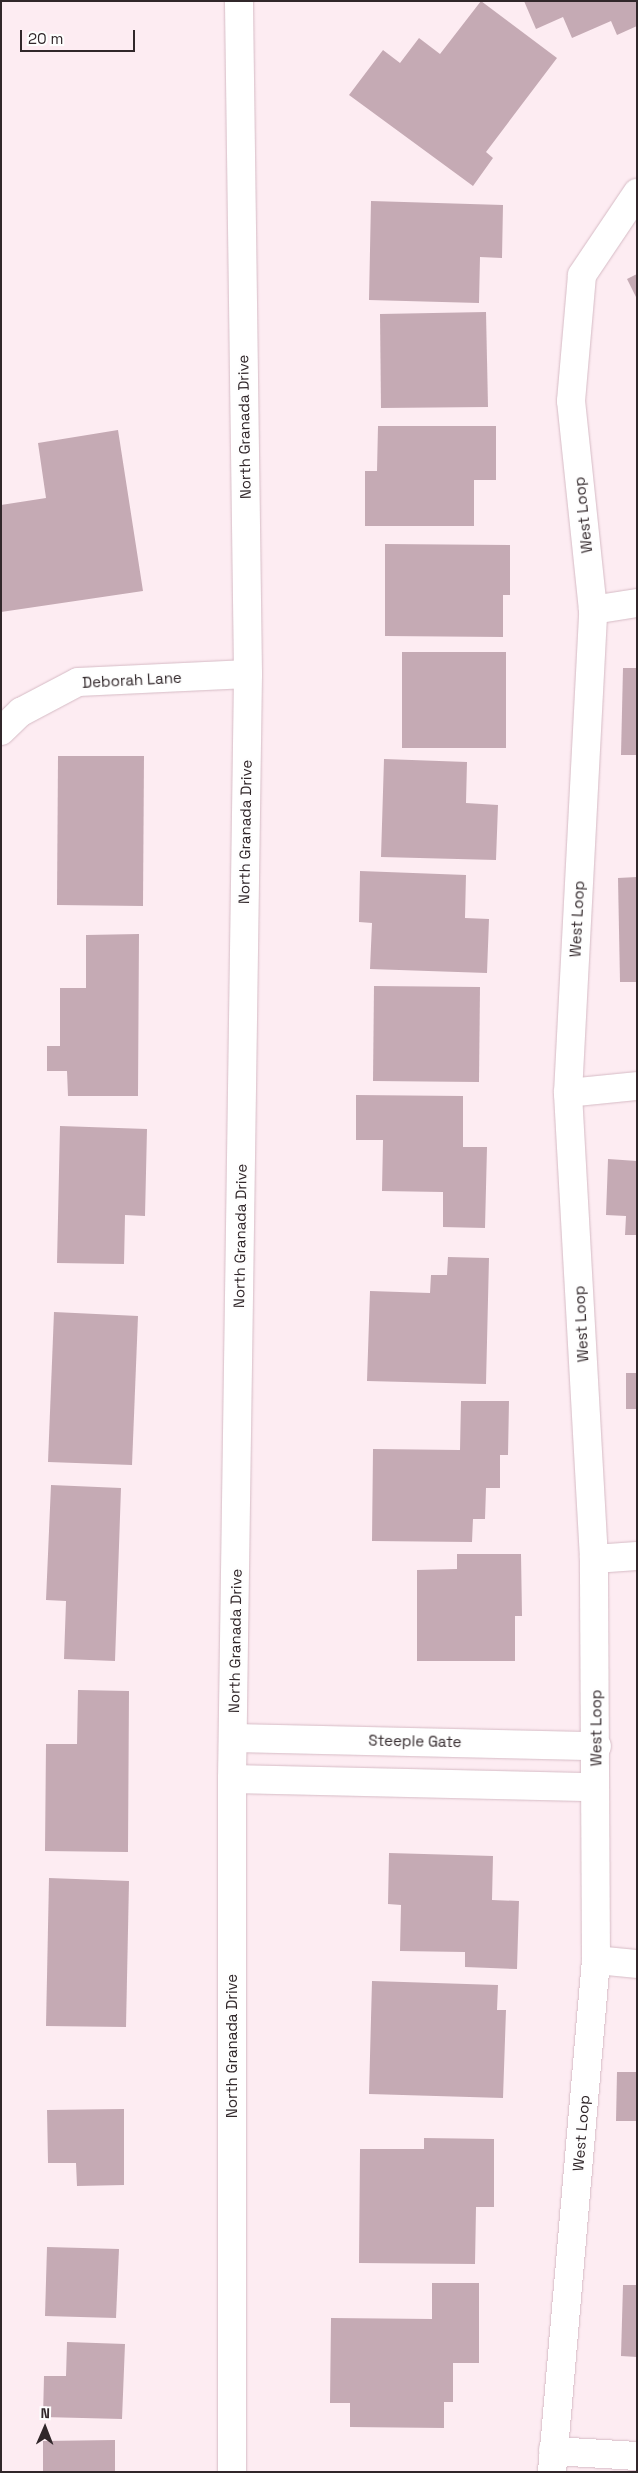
<!DOCTYPE html>
<html>
<head>
<meta charset="utf-8">
<style>
  body { margin:0 }
  #map { position:relative; width:638px; height:2473px; overflow:hidden; background:#fdecf2; font-family:"Space Grotesk",sans-serif }
  div>[style] { position:absolute }
  .building>* { inset:0; background:#c5aab4 }
  .roads { filter:drop-shadow(0 0 1px #d6bbc5) drop-shadow(0 0 1px #d6bbc5) }
  .minor>* { height:28px; margin:-14px; padding:0 14px; transform-origin:14px; border-radius:14px; background:#fff }
  span { translate:-50% -50%; white-space:nowrap; text-align:center; line-height:1.15; -webkit-text-stroke:4.5px #fefefe; paint-order:stroke }
  .street-label { font-size:15px; color:#31272a }
  .frame { position:absolute; inset:0; border:2px solid #31272a; pointer-events:none }
  .north { position:absolute; left:20px; top:2403px; width:50px; height:50px; -webkit-text-stroke:4px #fefefe; paint-order:stroke; rotate:1deg; font-size:14px; font-weight:700; line-height:20px; text-align:center; color:#31272a }
  .north::after { content:''; display:block; margin:auto; width:18px; height:22px; background:#31272a; clip-path:polygon(50% 0,100% 100%,50% 72%,0 100%) }
  .scale { position:absolute; left:20px; top:30px; width:115px; height:22px; box-sizing:border-box; border:2px solid #31272a; border-top:0; padding-left:6px; font-size:15px; line-height:18px; white-space:nowrap; color:#31272a; -webkit-text-stroke:4px #fefefe; paint-order:stroke }
</style>
</head>
<body>
<div id="map">
  <div class="building">
    <i style="clip-path:polygon(481px 1px,557px 58px,486px 152px,493px 158px,473px 186px,349px 95px,383px 50px,400px 63px,419px 38px,440px 54px)"></i>
    <i style="clip-path:polygon(524px 1px,637px 1px,637px 26px,617px 35px,611px 21px,572px 38px,563px 17px,536px 29px)"></i>
    <i style="clip-path:polygon(371px 201px,503px 205px,502px 258px,480px 257px,479px 303px,369px 300px)"></i>
    <i style="clip-path:polygon(637px 274px,637px 299px,627px 279px)"></i>
    <i style="clip-path:polygon(486px 312px,488px 407px,381px 408px,380px 314px)"></i>
    <i style="clip-path:polygon(378px 426px,496px 426px,496px 480px,474px 480px,474px 526px,365px 526px,365px 471px,377px 471px)"></i>
    <i style="clip-path:polygon(118px 430px,143px 591px,1px 612px,1px 505px,46px 498px,38px 443px)"></i>
    <i style="clip-path:polygon(385px 544px,510px 545px,510px 595px,503px 595px,503px 637px,385px 636px)"></i>
    <i style="clip-path:polygon(402px 652px,506px 652px,506px 748px,402px 748px)"></i>
    <i style="clip-path:polygon(623px 668px,637px 668px,637px 755px,621px 755px)"></i>
    <i style="clip-path:polygon(58px 756px,144px 756px,143px 906px,57px 905px)"></i>
    <i style="clip-path:polygon(384px 759px,467px 762px,466px 803px,498px 805px,496px 860px,381px 857px)"></i>
    <i style="clip-path:polygon(360px 871px,466px 875px,465px 918px,489px 919px,487px 973px,370px 969px,372px 923px,359px 922px)"></i>
    <i style="clip-path:polygon(637px 877px,637px 982px,620px 982px,618px 878px)"></i>
    <i style="clip-path:polygon(139px 934px,138px 1096px,68px 1096px,67px 1071px,47px 1071px,47px 1046px,60px 1046px,60px 988px,86px 988px,86px 935px)"></i>
    <i style="clip-path:polygon(374px 986px,480px 987px,479px 1082px,373px 1081px)"></i>
    <i style="clip-path:polygon(356px 1095px,463px 1096px,463px 1147px,487px 1147px,485px 1228px,443px 1227px,443px 1192px,382px 1191px,383px 1140px,356px 1140px)"></i>
    <i style="clip-path:polygon(60px 1126px,147px 1129px,145px 1216px,125px 1215px,124px 1264px,57px 1263px)"></i>
    <i style="clip-path:polygon(608px 1159px,637px 1161px,637px 1235px,625px 1235px,626px 1216px,606px 1215px)"></i>
    <i style="clip-path:polygon(448px 1257px,489px 1258px,486px 1384px,367px 1381px,370px 1291px,430px 1293px,431px 1275px,447px 1275px)"></i>
    <i style="clip-path:polygon(54px 1312px,138px 1316px,132px 1465px,48px 1462px)"></i>
    <i style="clip-path:polygon(626px 1373px,637px 1373px,637px 1409px,626px 1409px)"></i>
    <i style="clip-path:polygon(461px 1401px,509px 1401px,508px 1455px,500px 1455px,500px 1488px,486px 1488px,485px 1519px,473px 1519px,472px 1542px,372px 1541px,373px 1449px,460px 1450px)"></i>
    <i style="clip-path:polygon(51px 1485px,121px 1488px,115px 1661px,64px 1659px,66px 1601px,46px 1600px)"></i>
    <i style="clip-path:polygon(457px 1554px,521px 1554px,522px 1616px,515px 1616px,515px 1661px,417px 1661px,417px 1570px,457px 1569px)"></i>
    <i style="clip-path:polygon(78px 1690px,129px 1691px,128px 1852px,45px 1851px,46px 1744px,77px 1744px)"></i>
    <i style="clip-path:polygon(389px 1853px,493px 1856px,492px 1900px,519px 1901px,517px 1969px,465px 1967px,465px 1952px,400px 1951px,401px 1905px,388px 1904px)"></i>
    <i style="clip-path:polygon(49px 1878px,129px 1881px,126px 2027px,46px 2026px)"></i>
    <i style="clip-path:polygon(372px 1981px,498px 1985px,497px 2010px,506px 2010px,503px 2098px,369px 2094px)"></i>
    <i style="clip-path:polygon(617px 2072px,637px 2072px,637px 2121px,616px 2121px)"></i>
    <i style="clip-path:polygon(124px 2109px,124px 2185px,77px 2186px,76px 2163px,48px 2163px,47px 2110px)"></i>
    <i style="clip-path:polygon(424px 2138px,494px 2139px,494px 2207px,476px 2207px,475px 2264px,359px 2263px,360px 2149px,424px 2149px)"></i>
    <i style="clip-path:polygon(47px 2247px,119px 2249px,116px 2318px,45px 2316px)"></i>
    <i style="clip-path:polygon(432px 2283px,479px 2283px,479px 2363px,453px 2363px,453px 2402px,444px 2402px,444px 2428px,350px 2427px,350px 2403px,330px 2403px,331px 2318px,432px 2319px)"></i>
    <i style="clip-path:polygon(623px 2285px,637px 2285px,637px 2357px,621px 2356px)"></i>
    <i style="clip-path:polygon(67px 2342px,125px 2344px,122px 2419px,43px 2417px,44px 2376px,66px 2376px)"></i>
    <i style="clip-path:polygon(115px 2440px,115px 2472px,43px 2472px,43px 2441px)"></i>
  </div>
  <div class="roads">
    <div class="minor">
      <i style="left:593px;top:610px;width:45px;rotate:-9deg"></i>
      <i style="left:1px;top:731px;width:28px;rotate:-44deg"></i>
      <i style="left:21px;top:712px;width:64px;rotate:-27.8deg"></i>
      <i style="left:78px;top:682px;width:170px;rotate:-2.7deg"></i>
      <i style="left:568px;top:1093px;width:69px;rotate:-5.8deg"></i>
      <i style="left:594px;top:1559px;width:43px;rotate:-4deg"></i>
      <i style="left:234px;top:1738px;width:363px;rotate:1.3deg"></i>
      <i style="left:232px;top:1779px;width:363px;rotate:1.3deg"></i>
      <i style="left:596px;top:1960px;width:41px;rotate:5.6deg"></i>
      <i style="left:553px;top:2451px;width:84px;rotate:3.4deg"></i>
      <i style="left:232px;top:2472px;width:693px;rotate:-90deg"></i>
      <i style="left:232px;top:1779px;width:1105px;rotate:-89.17deg"></i>
      <i style="left:248px;top:674px;width:673px;rotate:-90.77deg"></i>
      <i style="left:552px;top:2472px;width:514px;rotate:-85.09deg"></i>
      <i style="left:596px;top:1960px;width:401px;rotate:-90.3deg"></i>
      <i style="left:594px;top:1559px;width:467px;rotate:-93.2deg"></i>
      <i style="left:568px;top:1093px;width:484px;rotate:-87deg"></i>
      <i style="left:593px;top:610px;width:210px;rotate:-96deg"></i>
      <i style="left:571px;top:401px;width:126px;rotate:-85deg"></i>
      <i style="left:582px;top:275px;width:99px;rotate:-56.1deg"></i>
    </div>
  </div>
  <div class="street-label">
    <span style="left:244px;top:427px;rotate:-91deg">North Granada Drive</span>
    <span style="left:583px;top:515px;rotate:-96deg">West Loop</span>
    <span style="left:132px;top:680px;rotate:-3deg">Deborah Lane</span>
    <span style="left:245px;top:832px;rotate:-89deg">North Granada Drive</span>
    <span style="left:577px;top:919px;rotate:-87deg">West Loop</span>
    <span style="left:240px;top:1236px;rotate:-89deg">North Granada Drive</span>
    <span style="left:581px;top:1324px;rotate:-93deg">West Loop</span>
    <span style="left:235px;top:1641px;rotate:-89deg">North Granada Drive</span>
    <span style="left:596px;top:1728px;rotate:-90deg">West Loop</span>
    <span style="left:415px;top:1741px;rotate:1deg">Steeple Gate</span>
    <span style="left:232px;top:2046px;rotate:-90deg">North Granada Drive</span>
    <span style="left:581px;top:2133px;rotate:-85deg">West Loop</span>
  </div>
  <div class="frame"></div>
  <div class="north">N</div>
  <div class="scale">20 m</div>
</div>
</body>
</html>
